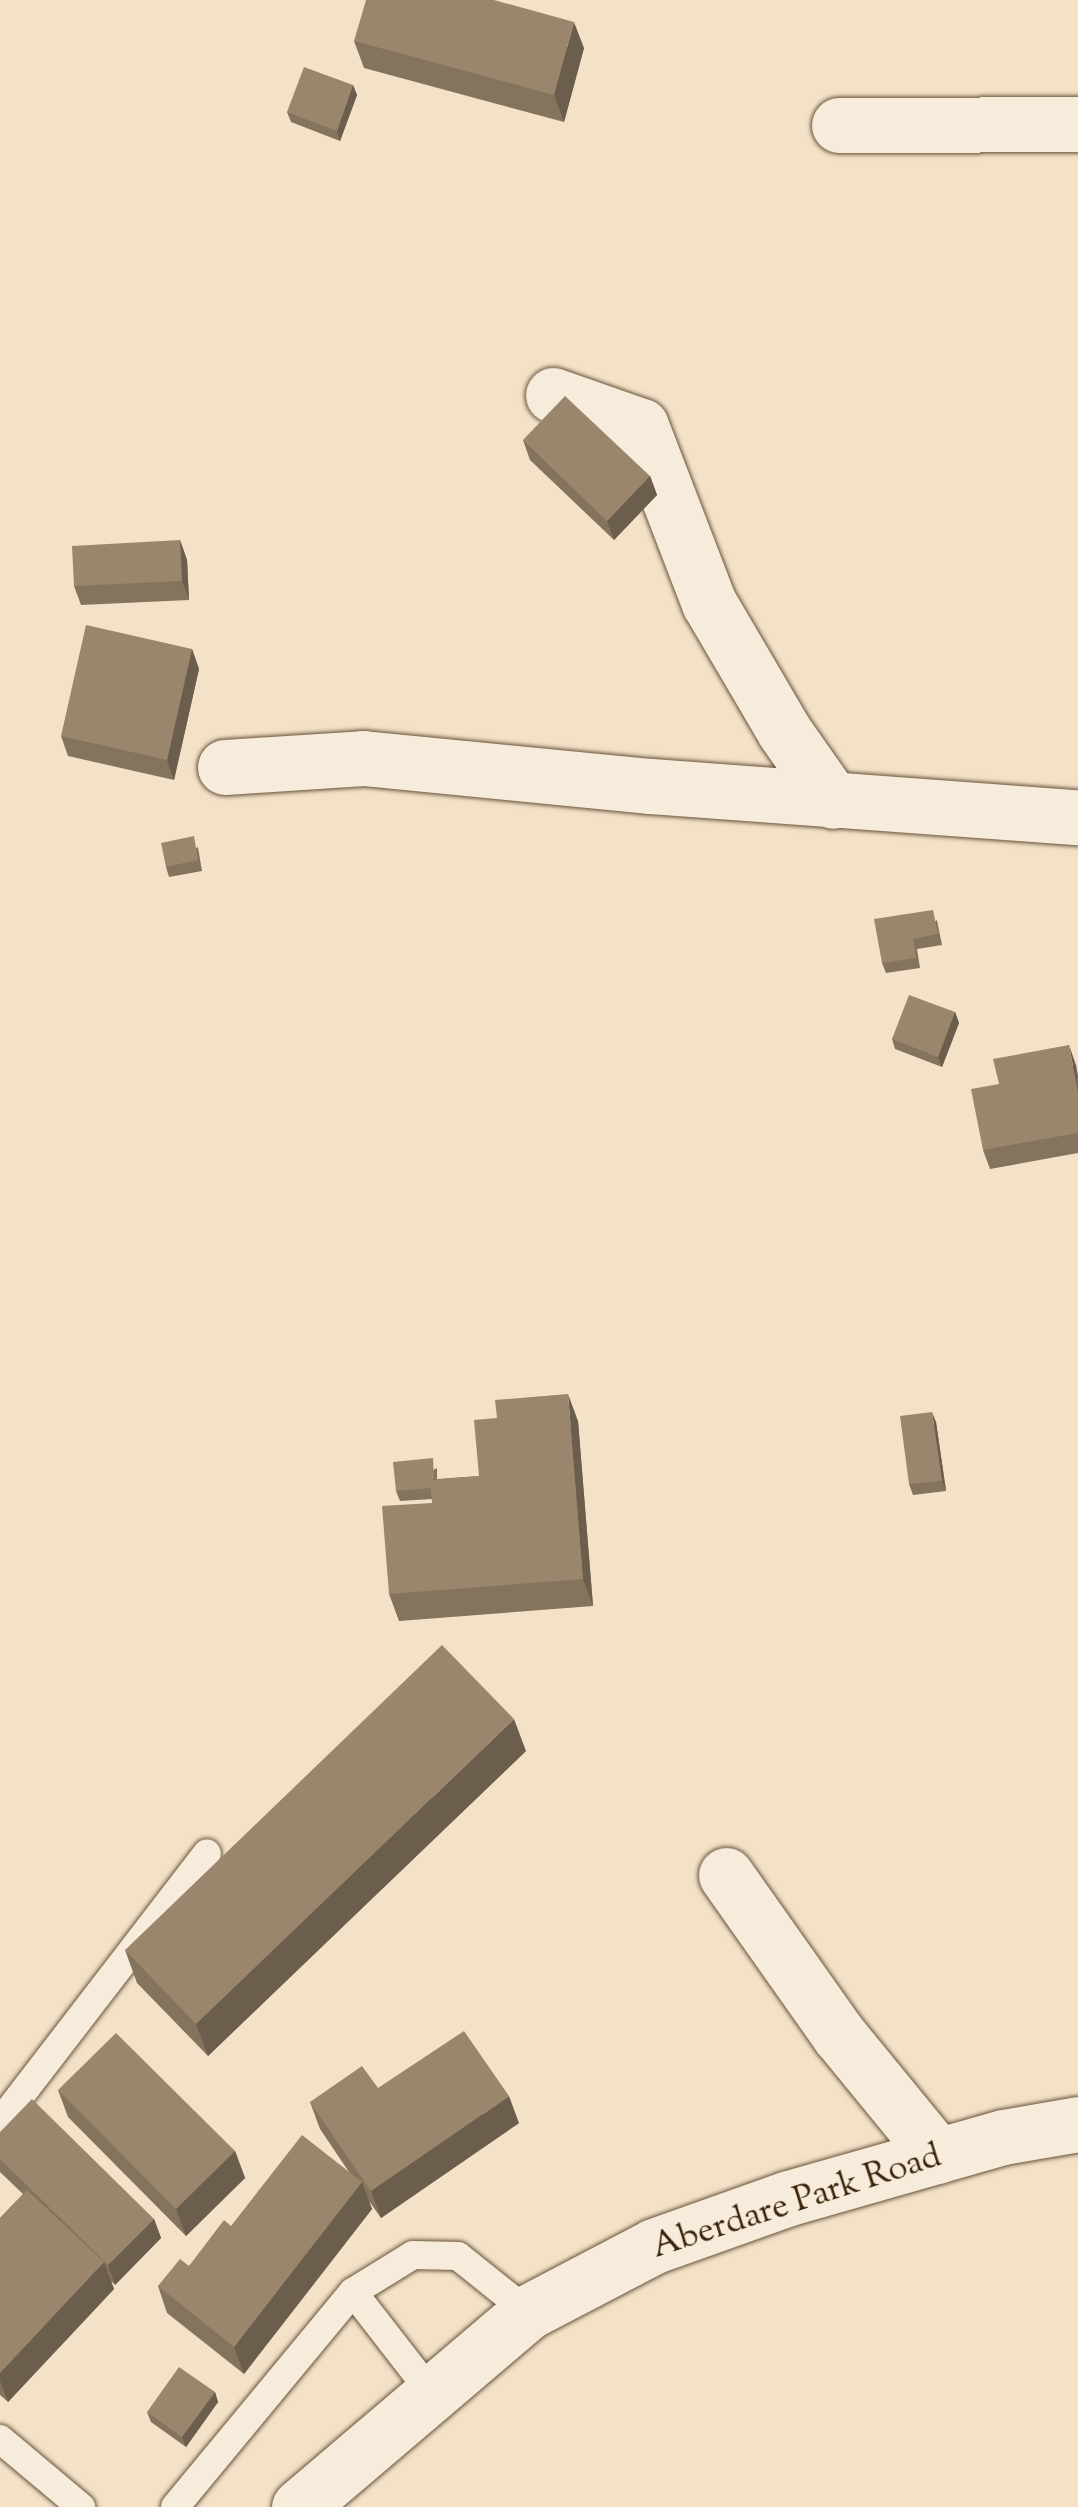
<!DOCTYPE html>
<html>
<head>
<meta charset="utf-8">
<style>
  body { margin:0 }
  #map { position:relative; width:1078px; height:2507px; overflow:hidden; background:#f3e2c8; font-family:"Sorts Mill Goudy",serif }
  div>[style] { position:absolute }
  .roads { filter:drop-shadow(0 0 2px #685339) drop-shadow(0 0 2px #685339) }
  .lane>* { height:28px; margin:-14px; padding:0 14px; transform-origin:14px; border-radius:14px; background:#f7ecdb }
  .street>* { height:55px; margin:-27.5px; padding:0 27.5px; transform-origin:27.5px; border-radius:27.5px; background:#f7ecdb }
  .secondary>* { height:55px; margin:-27.5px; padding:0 27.5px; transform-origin:27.5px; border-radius:27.5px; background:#f7ecdb }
  .wall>* { inset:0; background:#84735d }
  .shaded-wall>* { inset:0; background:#6c5e4c }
  .building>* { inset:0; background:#9a866c }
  span { translate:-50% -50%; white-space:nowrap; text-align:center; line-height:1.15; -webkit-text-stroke:8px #f7ecdb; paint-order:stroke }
  .street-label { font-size:35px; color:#3a2309 }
</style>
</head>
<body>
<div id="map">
  <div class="roads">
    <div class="lane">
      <i style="left:0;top:2122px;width:339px;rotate:-52.4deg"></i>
      <i style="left:353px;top:2292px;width:129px;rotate:52.2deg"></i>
      <i style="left:0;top:2439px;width:106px;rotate:40deg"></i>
      <i style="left:175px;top:2507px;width:279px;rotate:-50.4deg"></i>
      <i style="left:353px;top:2292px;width:70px;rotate:-31.7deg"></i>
      <i style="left:413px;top:2255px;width:45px;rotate:1.3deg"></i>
      <i style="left:458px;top:2256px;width:90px;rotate:38.7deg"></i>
    </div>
    <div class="street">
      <i style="left:839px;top:125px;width:239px;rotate:-0.2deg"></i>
      <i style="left:553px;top:395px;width:93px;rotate:19.4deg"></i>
      <i style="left:641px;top:426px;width:190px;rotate:69deg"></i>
      <i style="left:709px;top:603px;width:148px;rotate:59.6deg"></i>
      <i style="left:784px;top:731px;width:85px;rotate:55deg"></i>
      <i style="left:225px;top:767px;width:138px;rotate:-3.7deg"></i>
      <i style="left:363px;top:758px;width:289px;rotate:5.6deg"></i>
      <i style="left:651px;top:786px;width:428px;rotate:4.2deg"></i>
      <i style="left:726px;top:1875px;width:196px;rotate:54.8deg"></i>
      <i style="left:839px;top:2035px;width:156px;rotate:50.7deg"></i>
    </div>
    <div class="secondary">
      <i style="left:299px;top:2507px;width:301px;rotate:-40.4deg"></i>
      <i style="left:528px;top:2312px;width:142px;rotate:-27.6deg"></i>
      <i style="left:654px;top:2246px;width:143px;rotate:-19.6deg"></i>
      <i style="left:789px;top:2198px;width:223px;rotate:-15.9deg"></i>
      <i style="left:1003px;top:2137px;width:76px;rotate:-9.8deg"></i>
    </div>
  </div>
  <div class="wall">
    <i style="clip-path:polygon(354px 41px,584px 48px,564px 122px,364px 68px)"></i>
    <i style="clip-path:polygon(353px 85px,357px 95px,340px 141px,291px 122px,287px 112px)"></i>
    <i style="clip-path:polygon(523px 440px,650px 476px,657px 495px,614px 540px,530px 460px)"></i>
    <i style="clip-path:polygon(180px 540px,187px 560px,189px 600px,81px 605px,74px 586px)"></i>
    <i style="clip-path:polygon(192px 649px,199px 669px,174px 780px,68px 756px,61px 736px)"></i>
    <i style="clip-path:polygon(198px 847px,202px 871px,169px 877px,166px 867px)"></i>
    <i style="clip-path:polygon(937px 920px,942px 945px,917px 949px,920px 968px,886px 973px,882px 963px)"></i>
    <i style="clip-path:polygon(955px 1012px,959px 1023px,942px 1067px,895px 1049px,892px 1039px)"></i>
    <i style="clip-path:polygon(1076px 1065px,1078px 1075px,1078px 1153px,990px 1169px,983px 1150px,999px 1084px)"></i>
    <i style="clip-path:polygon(578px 1421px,593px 1606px,399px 1621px,389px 1594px,432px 1503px,432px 1499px,400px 1501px,396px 1491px,437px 1468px,437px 1479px,479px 1476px)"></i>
    <i style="clip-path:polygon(936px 1422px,946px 1491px,913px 1495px,909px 1484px)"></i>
    <i style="clip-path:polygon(526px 1751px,208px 2056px,137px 1983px,125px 1950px)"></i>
    <i style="clip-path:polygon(378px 2088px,519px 2123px,381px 2218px,369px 2201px,372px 2209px,244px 2374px,167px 2313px,158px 2286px,189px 2266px,231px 2226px,349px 2172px,320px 2129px,310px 2102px)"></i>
    <i style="clip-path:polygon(58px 2090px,235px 2151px,245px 2178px,186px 2236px,68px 2117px)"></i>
    <i style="clip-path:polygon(0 2132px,154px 2219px,161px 2238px,115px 2285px,111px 2281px,114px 2289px,8px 2402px,0 2395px,0 2218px,23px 2194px,0 2172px)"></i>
    <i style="clip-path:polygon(215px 2392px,218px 2402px,186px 2447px,151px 2422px,147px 2412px)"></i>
  </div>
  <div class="shaded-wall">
    <i style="clip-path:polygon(574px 22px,584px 48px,564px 122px,554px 95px)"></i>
    <i style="clip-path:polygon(353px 85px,357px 95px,340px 141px,337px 131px)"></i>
    <i style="clip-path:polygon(650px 476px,657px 495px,614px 540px,607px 521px)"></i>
    <i style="clip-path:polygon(180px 540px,187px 560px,189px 600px,182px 581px)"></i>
    <i style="clip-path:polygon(192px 649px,199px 669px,174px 780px,167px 760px)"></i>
    <i style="clip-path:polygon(955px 1012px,959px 1023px,942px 1067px,938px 1057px)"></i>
    <i style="clip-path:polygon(1069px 1045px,1076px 1065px,1078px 1093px)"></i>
    <i style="clip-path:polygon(568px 1394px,578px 1421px,593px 1606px,583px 1579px)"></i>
    <i style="clip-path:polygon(932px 1412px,936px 1422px,946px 1491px,942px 1481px)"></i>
    <i style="clip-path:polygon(514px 1719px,526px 1751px,208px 2056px,196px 2024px)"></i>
    <i style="clip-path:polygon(509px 2096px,519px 2123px,381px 2218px,371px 2191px)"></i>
    <i style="clip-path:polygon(235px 2151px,245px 2178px,186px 2236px,176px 2209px)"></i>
    <i style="clip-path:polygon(362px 2182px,372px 2209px,244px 2374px,234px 2347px)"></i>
    <i style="clip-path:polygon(154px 2219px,161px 2238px,115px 2285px,108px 2265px)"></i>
    <i style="clip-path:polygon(104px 2262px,114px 2289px,8px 2402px,0 2381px,0 2373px)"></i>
    <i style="clip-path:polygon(215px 2392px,218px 2402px,186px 2447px,182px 2437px)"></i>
  </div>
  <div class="building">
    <i style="clip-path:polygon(366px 0,494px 0,574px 22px,554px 95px,354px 41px)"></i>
    <i style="clip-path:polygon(304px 67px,353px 85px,337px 131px,287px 112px)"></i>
    <i style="clip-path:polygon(565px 396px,650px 476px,607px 521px,523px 440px)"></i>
    <i style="clip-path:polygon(180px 540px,182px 581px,74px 586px,72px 546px)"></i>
    <i style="clip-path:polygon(86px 625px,192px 649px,167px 760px,61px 736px)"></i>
    <i style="clip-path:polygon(194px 836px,198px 860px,166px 867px,161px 843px)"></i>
    <i style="clip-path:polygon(933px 910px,938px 934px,913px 939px,916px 958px,882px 963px,874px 919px)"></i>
    <i style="clip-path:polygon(909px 995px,955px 1012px,938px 1057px,892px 1039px)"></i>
    <i style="clip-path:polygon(1069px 1045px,1078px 1093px,1078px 1133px,983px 1150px,971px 1089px,999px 1084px,993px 1059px)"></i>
    <i style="clip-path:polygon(568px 1394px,583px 1579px,389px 1594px,382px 1506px,432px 1503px,430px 1480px,479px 1476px,474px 1420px,497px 1418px,495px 1400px)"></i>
    <i style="clip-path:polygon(932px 1412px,942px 1481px,909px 1484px,900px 1416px)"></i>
    <i style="clip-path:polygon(433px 1458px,434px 1479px,430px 1480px,431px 1488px,396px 1491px,393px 1462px)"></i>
    <i style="clip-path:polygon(442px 1645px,514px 1719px,196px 2024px,125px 1950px)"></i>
    <i style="clip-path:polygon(464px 2031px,509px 2096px,371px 2191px,310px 2102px,362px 2066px,378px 2088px)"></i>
    <i style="clip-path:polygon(116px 2033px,235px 2151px,176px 2209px,58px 2090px)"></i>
    <i style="clip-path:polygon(32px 2099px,154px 2219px,108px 2265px,0 2159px,0 2132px)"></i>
    <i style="clip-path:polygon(302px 2135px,362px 2182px,234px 2347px,158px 2286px,180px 2259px,189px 2266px,224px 2220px,231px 2226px)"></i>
    <i style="clip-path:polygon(27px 2190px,104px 2262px,0 2373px,0 2218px)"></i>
    <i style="clip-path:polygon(179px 2367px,215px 2392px,182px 2437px,147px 2412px)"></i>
  </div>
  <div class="street-label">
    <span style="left:797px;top:2203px;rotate:-18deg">Aberdare Park Road</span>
  </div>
</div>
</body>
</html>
